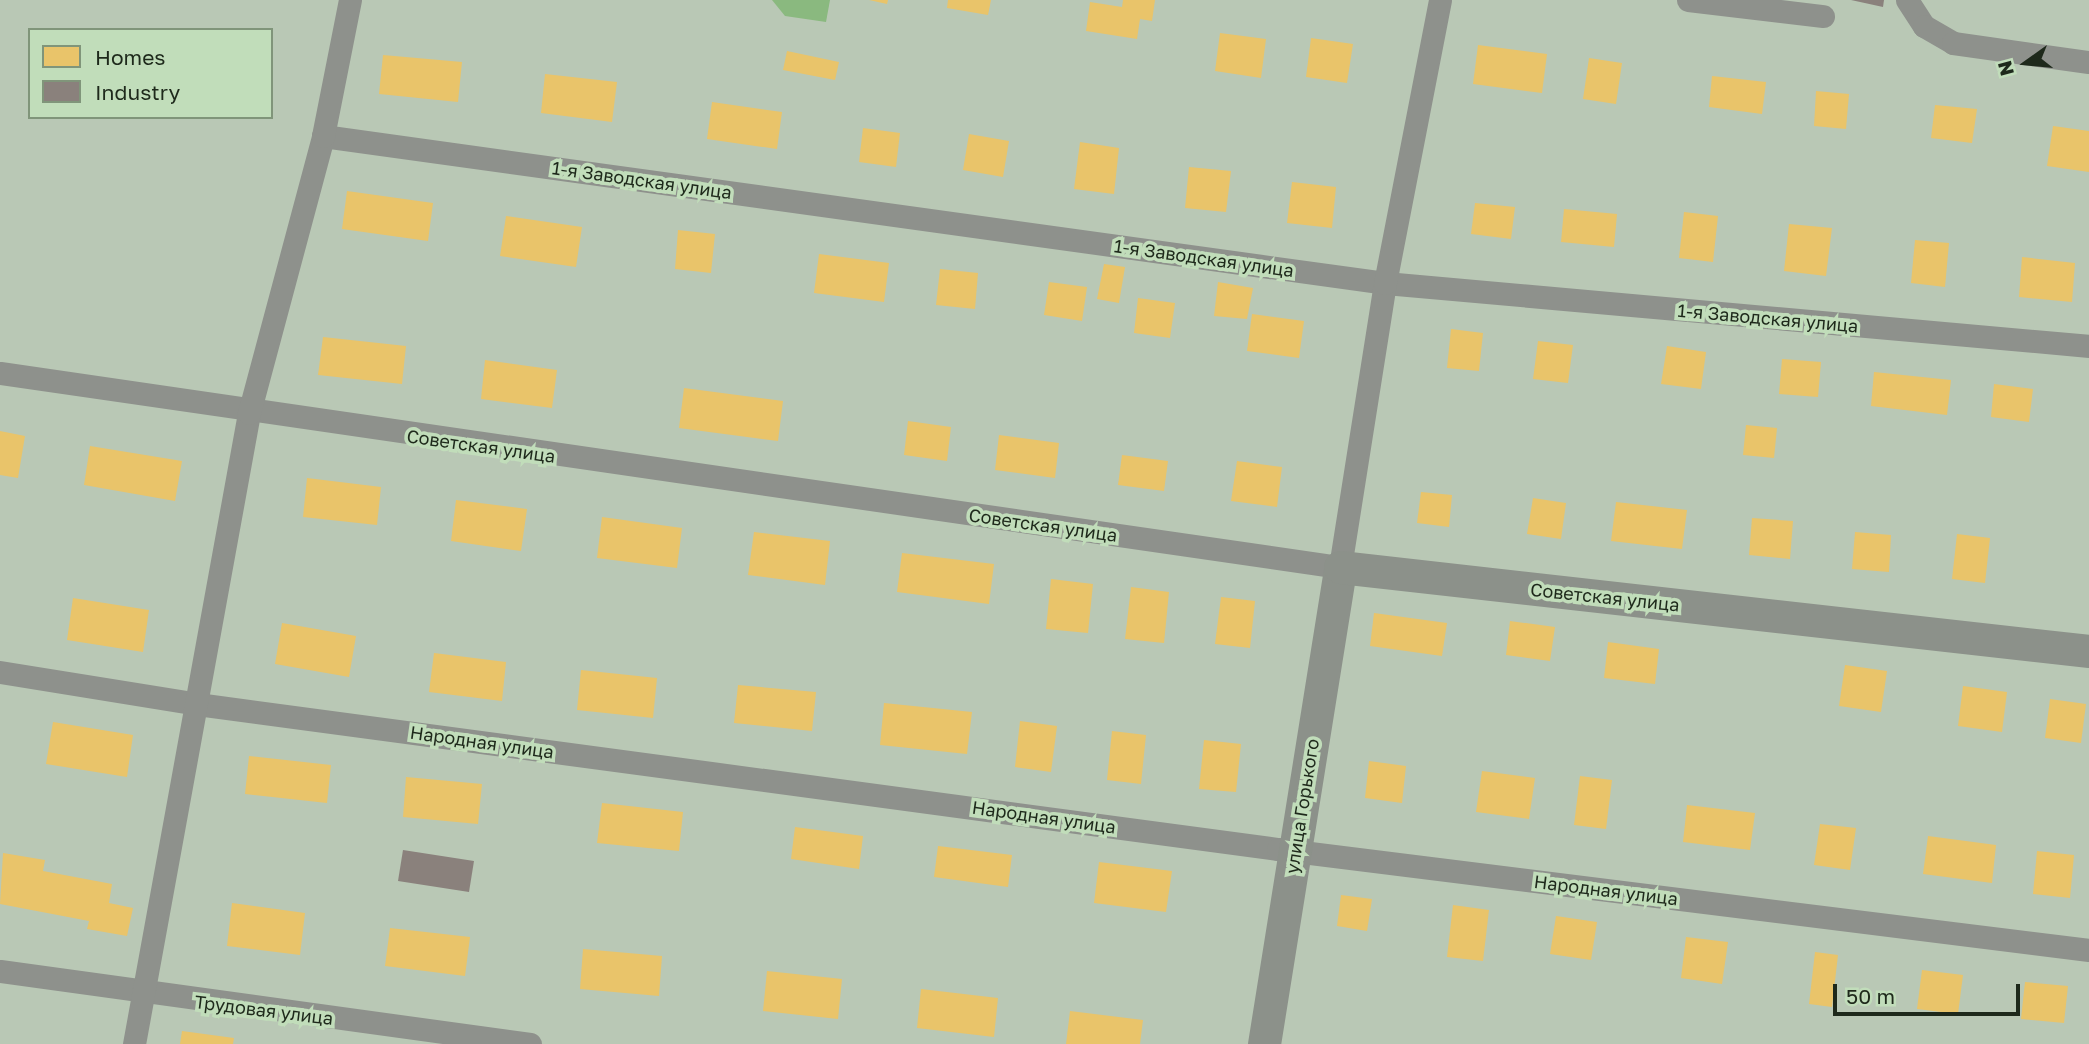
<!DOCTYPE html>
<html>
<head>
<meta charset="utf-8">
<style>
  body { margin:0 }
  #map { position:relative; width:2089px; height:1044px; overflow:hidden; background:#b9c8b5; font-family:"Golos Text",sans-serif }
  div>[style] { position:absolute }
  .forest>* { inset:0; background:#8ab97f }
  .homes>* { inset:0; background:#e9c46a }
  .industry>* { inset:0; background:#8a817c }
  .street>* { height:23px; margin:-11.5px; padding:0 11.5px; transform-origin:11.5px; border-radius:11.5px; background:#8e918c }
  .secondary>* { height:33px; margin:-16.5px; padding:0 16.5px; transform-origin:16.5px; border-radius:16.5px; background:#8c918a }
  span { translate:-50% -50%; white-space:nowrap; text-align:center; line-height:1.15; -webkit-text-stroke:7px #c1ddba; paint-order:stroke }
  .street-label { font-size:18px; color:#1e291b }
  .legend { position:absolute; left:28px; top:28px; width:245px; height:91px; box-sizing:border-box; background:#c1ddba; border:2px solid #80957a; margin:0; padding:9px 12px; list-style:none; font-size:21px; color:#1e291b }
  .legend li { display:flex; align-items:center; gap:14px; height:35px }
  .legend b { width:35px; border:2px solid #80957a }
  .north { position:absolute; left:1991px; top:28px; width:70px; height:70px; -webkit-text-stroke:5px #c1ddba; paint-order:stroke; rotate:255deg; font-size:19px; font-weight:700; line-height:28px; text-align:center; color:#1e291b }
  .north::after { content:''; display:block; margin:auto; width:24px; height:32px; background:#1e291b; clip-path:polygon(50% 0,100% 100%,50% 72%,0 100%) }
  .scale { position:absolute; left:1833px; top:984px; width:187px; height:32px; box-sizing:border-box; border:4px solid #1e291b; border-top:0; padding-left:9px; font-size:21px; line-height:24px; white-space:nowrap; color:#1e291b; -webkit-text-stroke:5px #c1ddba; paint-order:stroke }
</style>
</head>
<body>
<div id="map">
  <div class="forest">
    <i style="clip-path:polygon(772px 0,830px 0,826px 22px,785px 16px)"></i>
  </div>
  <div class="homes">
    <i style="clip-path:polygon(869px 0,888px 0,887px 4px)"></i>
    <i style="clip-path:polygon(948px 0,991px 0,988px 15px,947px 8px)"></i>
    <i style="clip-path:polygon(1123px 0,1155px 0,1152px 21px,1140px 19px,1137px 39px,1086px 31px,1090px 2px,1122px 7px)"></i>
    <i style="clip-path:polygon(1220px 33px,1266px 39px,1261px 78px,1215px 71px)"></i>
    <i style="clip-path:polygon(1311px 38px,1353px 44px,1347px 83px,1306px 77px)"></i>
    <i style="clip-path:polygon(1478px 45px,1547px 54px,1542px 93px,1473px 84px)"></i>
    <i style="clip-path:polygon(787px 51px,839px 62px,835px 80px,783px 70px)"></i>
    <i style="clip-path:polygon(383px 55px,462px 62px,458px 102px,379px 94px)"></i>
    <i style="clip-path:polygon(1589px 58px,1622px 63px,1616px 104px,1583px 99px)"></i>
    <i style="clip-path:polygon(545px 74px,617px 82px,612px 122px,541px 113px)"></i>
    <i style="clip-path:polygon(1712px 76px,1766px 82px,1762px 114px,1709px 107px)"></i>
    <i style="clip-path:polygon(1816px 91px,1849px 94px,1846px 129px,1814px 126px)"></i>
    <i style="clip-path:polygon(712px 102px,782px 112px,777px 149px,707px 139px)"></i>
    <i style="clip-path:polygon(1935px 105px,1977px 109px,1972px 143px,1931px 138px)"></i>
    <i style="clip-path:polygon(2053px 126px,2089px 131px,2089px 172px,2047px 166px)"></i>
    <i style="clip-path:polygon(863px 128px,900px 133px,896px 167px,859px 162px)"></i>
    <i style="clip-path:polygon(969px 134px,1009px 141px,1003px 177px,963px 170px)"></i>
    <i style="clip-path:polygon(1080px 142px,1119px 148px,1114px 194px,1074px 189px)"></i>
    <i style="clip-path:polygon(1189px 167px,1231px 171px,1226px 212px,1185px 208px)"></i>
    <i style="clip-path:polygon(1292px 182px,1336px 187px,1332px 228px,1287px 223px)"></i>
    <i style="clip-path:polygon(347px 191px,433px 203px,428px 241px,342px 229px)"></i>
    <i style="clip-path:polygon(1475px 203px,1515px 207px,1511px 239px,1471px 234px)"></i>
    <i style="clip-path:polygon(1564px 209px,1617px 214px,1614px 247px,1561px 242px)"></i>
    <i style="clip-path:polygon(1684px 212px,1718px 216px,1713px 262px,1679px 258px)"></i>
    <i style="clip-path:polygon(506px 216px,582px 227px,576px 267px,500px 256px)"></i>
    <i style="clip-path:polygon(1789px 224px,1832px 228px,1826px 276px,1784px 271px)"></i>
    <i style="clip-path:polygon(678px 230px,715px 234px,711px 273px,675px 269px)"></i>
    <i style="clip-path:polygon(1915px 240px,1949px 243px,1945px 287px,1911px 283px)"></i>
    <i style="clip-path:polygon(819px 254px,889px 263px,884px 302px,814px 293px)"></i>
    <i style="clip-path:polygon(2022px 257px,2075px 263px,2072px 302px,2019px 297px)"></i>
    <i style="clip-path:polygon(1104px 264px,1125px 267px,1119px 303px,1097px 299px)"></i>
    <i style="clip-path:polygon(940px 269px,978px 273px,975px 309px,936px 305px)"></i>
    <i style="clip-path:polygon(1049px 282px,1087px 287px,1082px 321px,1044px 315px)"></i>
    <i style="clip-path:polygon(1218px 282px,1253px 288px,1247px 319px,1214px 316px)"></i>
    <i style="clip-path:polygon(1138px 298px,1175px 303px,1170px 338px,1134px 333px)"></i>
    <i style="clip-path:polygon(1252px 314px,1304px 321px,1299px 358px,1247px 351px)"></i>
    <i style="clip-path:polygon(1451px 329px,1483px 333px,1479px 371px,1447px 368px)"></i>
    <i style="clip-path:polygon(323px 337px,406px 346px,402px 384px,318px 375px)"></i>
    <i style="clip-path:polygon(1538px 341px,1573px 345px,1568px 383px,1533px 379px)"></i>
    <i style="clip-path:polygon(1667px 346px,1706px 352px,1701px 389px,1661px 384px)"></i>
    <i style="clip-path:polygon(1782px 359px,1821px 362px,1818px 397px,1779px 394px)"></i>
    <i style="clip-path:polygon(485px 360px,557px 370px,552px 408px,481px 399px)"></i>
    <i style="clip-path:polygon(1874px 372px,1951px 380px,1947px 415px,1871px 406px)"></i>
    <i style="clip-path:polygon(1994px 384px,2033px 389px,2029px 422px,1991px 417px)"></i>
    <i style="clip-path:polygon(684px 388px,783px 401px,778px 441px,679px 428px)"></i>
    <i style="clip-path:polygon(908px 421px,951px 427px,947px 461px,904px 455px)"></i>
    <i style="clip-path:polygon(1746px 425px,1777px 428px,1774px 458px,1743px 455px)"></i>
    <i style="clip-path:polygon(0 431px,25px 436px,18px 478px,0 475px)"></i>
    <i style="clip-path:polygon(999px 435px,1059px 443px,1055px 478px,995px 470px)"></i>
    <i style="clip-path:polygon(90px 446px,182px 461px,175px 501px,84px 485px)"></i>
    <i style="clip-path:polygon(1122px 455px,1168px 461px,1164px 491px,1118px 485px)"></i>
    <i style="clip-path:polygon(1237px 461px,1282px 467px,1277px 507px,1231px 501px)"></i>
    <i style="clip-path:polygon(307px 478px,381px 487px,377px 525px,303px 517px)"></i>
    <i style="clip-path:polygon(1421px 492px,1452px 495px,1449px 527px,1417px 523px)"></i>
    <i style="clip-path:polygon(1533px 498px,1566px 503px,1561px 539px,1527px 534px)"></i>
    <i style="clip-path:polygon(456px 500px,527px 509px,521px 551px,451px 541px)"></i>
    <i style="clip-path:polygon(1616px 502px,1687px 510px,1682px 549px,1611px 541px)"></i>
    <i style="clip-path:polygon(602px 517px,682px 528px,677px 568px,597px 558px)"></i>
    <i style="clip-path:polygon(1752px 518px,1793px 521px,1790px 559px,1749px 555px)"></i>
    <i style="clip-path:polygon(754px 532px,830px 541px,825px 585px,748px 575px)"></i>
    <i style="clip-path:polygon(1855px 532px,1891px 535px,1889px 572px,1852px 569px)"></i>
    <i style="clip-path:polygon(1957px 534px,1990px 538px,1985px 583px,1952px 579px)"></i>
    <i style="clip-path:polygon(902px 553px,994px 564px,989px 604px,897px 592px)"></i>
    <i style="clip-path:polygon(1051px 579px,1093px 584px,1088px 633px,1046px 629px)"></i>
    <i style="clip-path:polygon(1131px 587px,1169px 592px,1164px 643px,1125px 639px)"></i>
    <i style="clip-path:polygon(1221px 597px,1255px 601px,1250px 648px,1215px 644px)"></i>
    <i style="clip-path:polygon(73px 598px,149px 610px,143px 652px,67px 640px)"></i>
    <i style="clip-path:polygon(1374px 613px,1447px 623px,1442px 656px,1370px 646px)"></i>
    <i style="clip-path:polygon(1510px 621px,1555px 627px,1550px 661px,1506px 655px)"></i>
    <i style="clip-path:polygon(282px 623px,356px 636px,349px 677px,275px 664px)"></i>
    <i style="clip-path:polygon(1608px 642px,1659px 649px,1655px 684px,1604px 678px)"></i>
    <i style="clip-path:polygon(434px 653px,506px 662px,502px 701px,429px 692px)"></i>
    <i style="clip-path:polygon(1845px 665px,1887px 671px,1881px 712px,1839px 706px)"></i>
    <i style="clip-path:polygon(581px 670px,657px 678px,653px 718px,577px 710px)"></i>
    <i style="clip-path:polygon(738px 685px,816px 692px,812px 731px,734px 723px)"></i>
    <i style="clip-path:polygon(1963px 686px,2007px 692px,2002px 732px,1958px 726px)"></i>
    <i style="clip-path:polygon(2050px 699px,2086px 704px,2081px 743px,2045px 738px)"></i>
    <i style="clip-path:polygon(884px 703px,972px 712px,967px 754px,880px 745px)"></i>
    <i style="clip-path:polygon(1020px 721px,1057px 726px,1051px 772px,1015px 767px)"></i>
    <i style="clip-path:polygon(53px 722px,133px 735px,127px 777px,46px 764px)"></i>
    <i style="clip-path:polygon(1112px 731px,1146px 735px,1141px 784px,1107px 780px)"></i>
    <i style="clip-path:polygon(1204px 740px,1241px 744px,1236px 792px,1199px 789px)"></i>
    <i style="clip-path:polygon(249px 756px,331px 765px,327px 803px,245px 794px)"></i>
    <i style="clip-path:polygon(1369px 761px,1406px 766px,1402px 803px,1365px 798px)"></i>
    <i style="clip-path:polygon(1482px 771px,1535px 778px,1529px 819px,1476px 812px)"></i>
    <i style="clip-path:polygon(1580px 776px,1612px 780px,1606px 829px,1574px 825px)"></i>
    <i style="clip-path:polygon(406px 777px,482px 784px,478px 824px,403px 817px)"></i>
    <i style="clip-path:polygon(602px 803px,683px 812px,679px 851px,597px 843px)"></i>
    <i style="clip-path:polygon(1687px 805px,1755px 813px,1750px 850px,1683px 842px)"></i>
    <i style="clip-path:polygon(1820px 824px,1856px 828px,1850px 870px,1814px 865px)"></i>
    <i style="clip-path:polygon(795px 827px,863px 836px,859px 869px,791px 859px)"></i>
    <i style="clip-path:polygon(1928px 836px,1996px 845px,1992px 883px,1923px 874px)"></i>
    <i style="clip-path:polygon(938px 846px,1012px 855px,1008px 887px,934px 877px)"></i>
    <i style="clip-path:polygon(2037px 851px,2074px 855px,2070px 898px,2033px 894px)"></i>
    <i style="clip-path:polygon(3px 853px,45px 860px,43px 871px,112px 884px,109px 903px,133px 908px,127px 936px,87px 929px,89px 921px,0 904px)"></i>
    <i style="clip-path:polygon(1099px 862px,1172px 871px,1166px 912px,1094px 903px)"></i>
    <i style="clip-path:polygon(1341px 895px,1372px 899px,1367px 931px,1337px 926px)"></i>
    <i style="clip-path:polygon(232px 903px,305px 913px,300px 955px,227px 946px)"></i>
    <i style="clip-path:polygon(1453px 905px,1489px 910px,1483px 961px,1447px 957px)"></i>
    <i style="clip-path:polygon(1556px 916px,1597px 922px,1591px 960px,1550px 954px)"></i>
    <i style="clip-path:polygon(390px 928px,470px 937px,465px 976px,385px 966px)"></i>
    <i style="clip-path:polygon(1686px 937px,1728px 942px,1722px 984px,1681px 978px)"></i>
    <i style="clip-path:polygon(583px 949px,662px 956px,659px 996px,580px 989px)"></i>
    <i style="clip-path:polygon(1815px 952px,1838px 955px,1832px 1007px,1809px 1004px)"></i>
    <i style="clip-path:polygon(1922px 970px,1963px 975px,1958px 1014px,1917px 1009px)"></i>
    <i style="clip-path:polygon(767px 971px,842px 979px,838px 1019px,763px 1011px)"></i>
    <i style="clip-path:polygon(2025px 982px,2068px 986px,2064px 1023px,2021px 1019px)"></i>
    <i style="clip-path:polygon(921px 989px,998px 998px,994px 1037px,917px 1028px)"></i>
    <i style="clip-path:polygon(1070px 1011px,1143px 1020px,1140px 1044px,1066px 1044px)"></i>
    <i style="clip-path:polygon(182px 1031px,234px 1038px,233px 1044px,180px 1044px)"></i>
  </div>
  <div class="industry">
    <i style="clip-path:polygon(1851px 0,1884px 0,1883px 7px)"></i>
    <i style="clip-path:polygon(403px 850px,474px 861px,469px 892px,398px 881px)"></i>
  </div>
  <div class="street">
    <i style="left:1688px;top:0;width:136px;rotate:6.8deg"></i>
    <i style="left:1907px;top:0;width:31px;rotate:57deg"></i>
    <i style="left:1924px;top:26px;width:34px;rotate:30deg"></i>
    <i style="left:1953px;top:43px;width:137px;rotate:8deg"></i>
    <i style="left:323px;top:136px;width:1072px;rotate:7.88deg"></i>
    <i style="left:1385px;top:283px;width:707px;rotate:5.11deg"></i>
    <i style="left:0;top:373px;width:1354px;rotate:8.24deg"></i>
    <i style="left:1340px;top:567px;width:288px;rotate:-81deg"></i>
    <i style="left:1385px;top:283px;width:288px;rotate:-79deg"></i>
    <i style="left:0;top:672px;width:200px;rotate:9.2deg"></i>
    <i style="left:197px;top:704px;width:1091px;rotate:7.64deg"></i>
    <i style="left:1278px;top:849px;width:817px;rotate:7.1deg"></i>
    <i style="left:0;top:971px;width:535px;rotate:7.84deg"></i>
    <i style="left:134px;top:1044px;width:641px;rotate:-79.67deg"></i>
    <i style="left:249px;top:413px;width:287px;rotate:-75deg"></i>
    <i style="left:323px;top:136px;width:139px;rotate:-78.8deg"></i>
  </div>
  <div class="secondary">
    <i style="left:1264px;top:1044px;width:483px;rotate:-80.9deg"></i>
    <i style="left:1340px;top:567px;width:754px;rotate:6.4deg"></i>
  </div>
  <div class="street-label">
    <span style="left:642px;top:180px;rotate:8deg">1-я Заводская улица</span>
    <span style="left:1204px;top:258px;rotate:8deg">1-я Заводская улица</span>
    <span style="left:1768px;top:318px;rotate:5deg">1-я Заводская улица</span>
    <span style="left:481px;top:446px;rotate:8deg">Советская улица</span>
    <span style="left:1043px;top:525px;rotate:8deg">Советская улица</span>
    <span style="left:1605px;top:597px;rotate:6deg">Советская улица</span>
    <span style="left:482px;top:742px;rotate:8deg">Народная улица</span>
    <span style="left:1302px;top:806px;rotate:-81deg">улица Горького</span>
    <span style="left:1044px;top:817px;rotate:8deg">Народная улица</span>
    <span style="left:1606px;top:890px;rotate:7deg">Народная улица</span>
    <span style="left:264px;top:1010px;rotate:7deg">Трудовая улица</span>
  </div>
  <ul class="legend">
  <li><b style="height:19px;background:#e9c46a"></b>Homes</li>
  <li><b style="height:19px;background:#8a817c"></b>Industry</li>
  </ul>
  <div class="north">N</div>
  <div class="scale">50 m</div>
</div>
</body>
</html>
